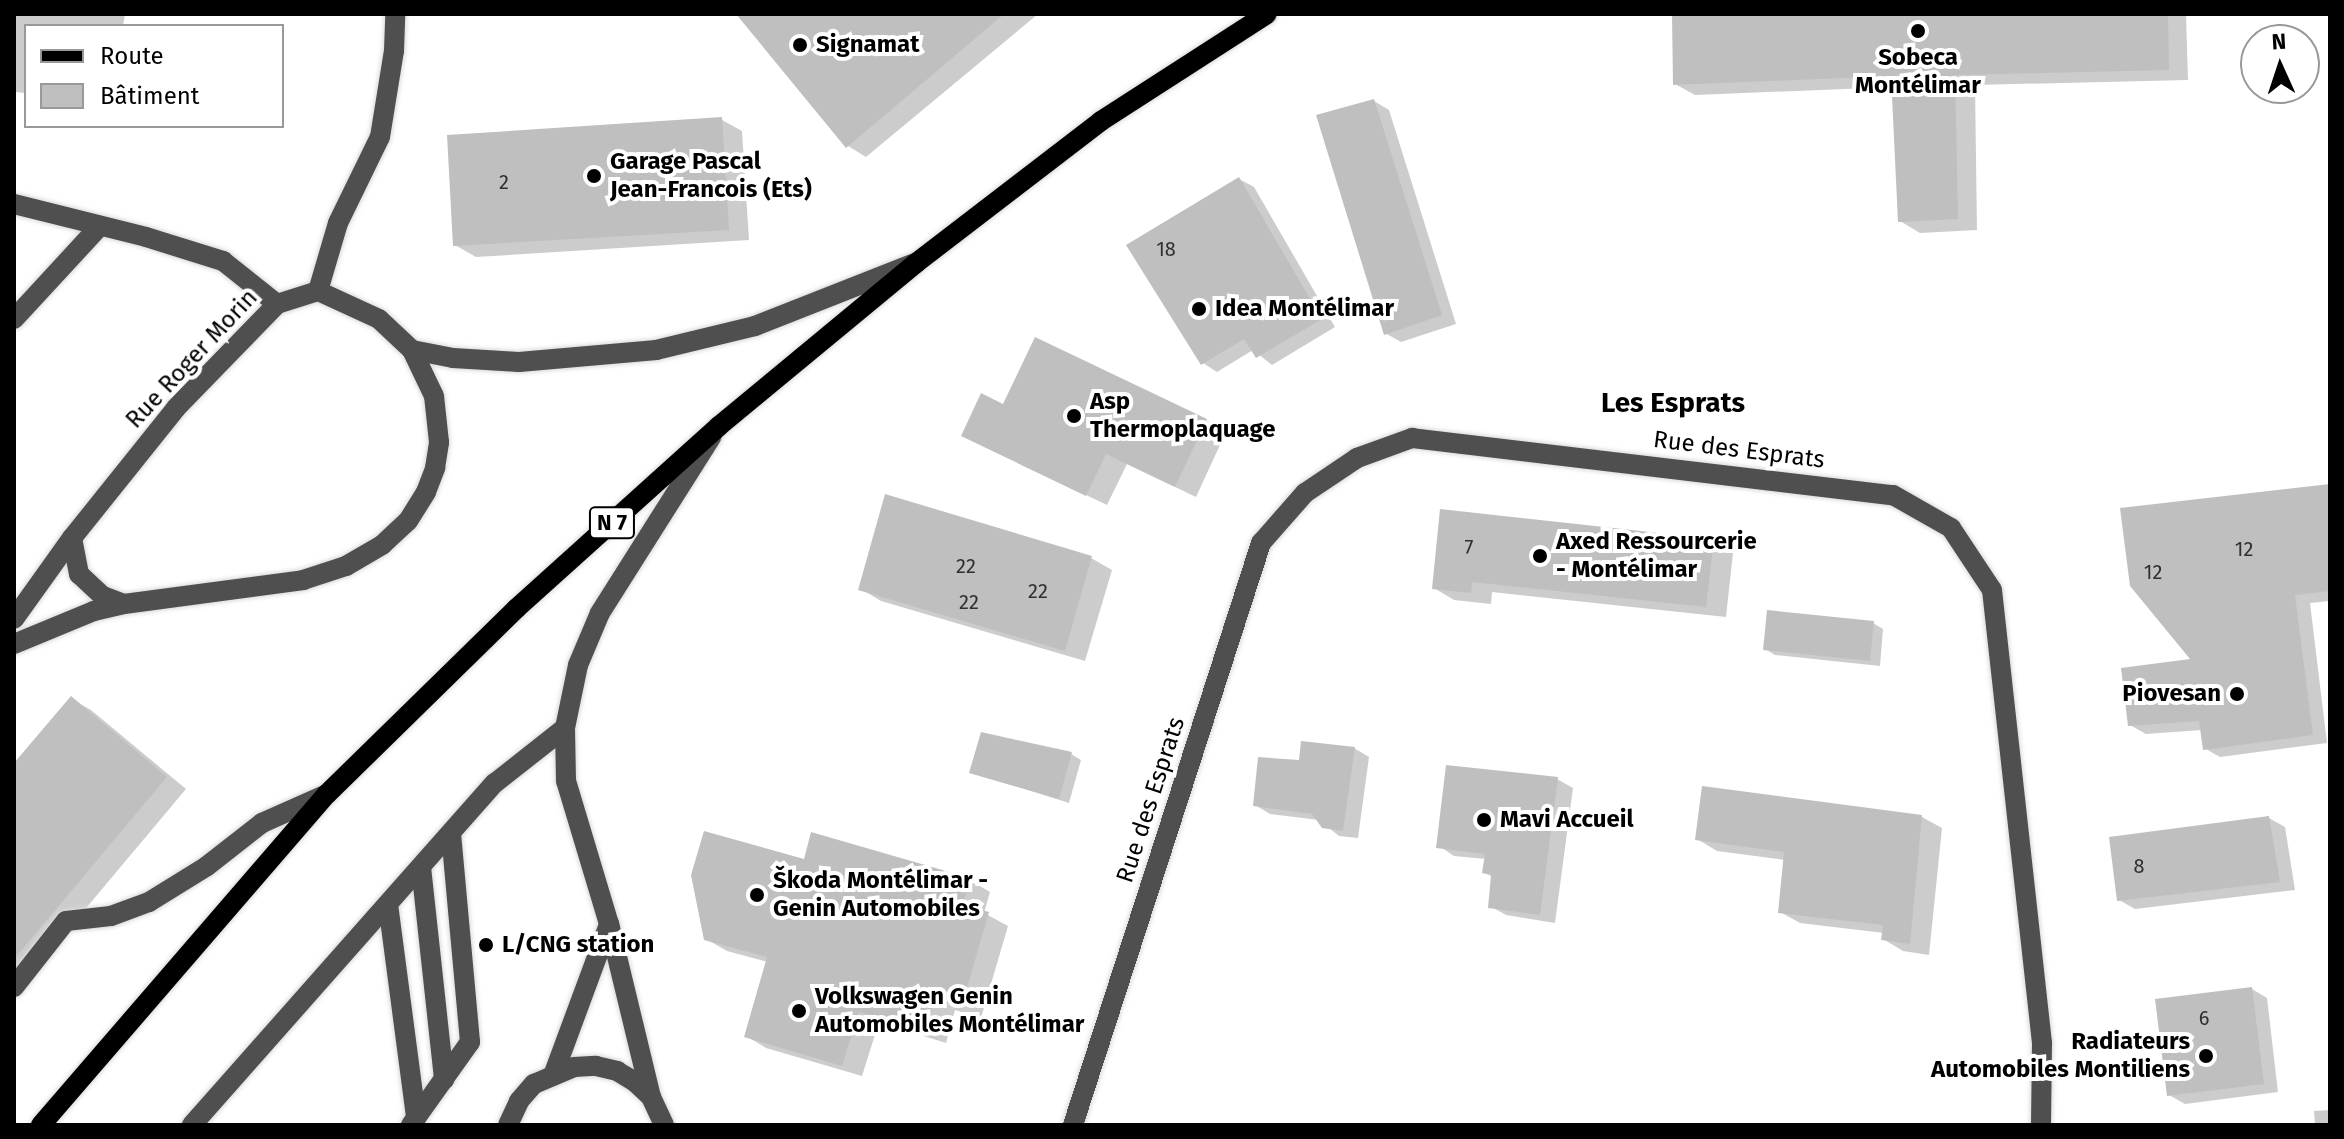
<!DOCTYPE html>
<html>
<head>
<meta charset="utf-8">
<style>
  body { margin:0 }
  #map { position:relative; width:2344px; height:1139px; overflow:hidden; background:#fff; font-family:"Fira Sans",sans-serif }
  div>[style] { position:absolute }
  .shadow>* { inset:0; background:#0003 }
  .building>* { inset:0; background:#bfbfbf }
  .roads { filter:drop-shadow(0 0 2px #dbdbdb) drop-shadow(0 0 2px #dbdbdb) }
  .minor>* { height:20px; margin:-10px; padding:0 10px; transform-origin:10px; border-radius:10px; background:#4f4f4f }
  .major>* { height:20px; margin:-10px; padding:0 10px; transform-origin:10px; border-radius:10px; background:#000 }
  .dots>* { width:22px; height:22px; translate:-50% -50%; box-sizing:border-box; border:4px solid #fff; border-radius:50% }
  span { translate:-50% -50%; white-space:nowrap; text-align:center; line-height:1.15; -webkit-text-stroke:8px #fff; paint-order:stroke }
  .number-label { font-size:20px; color:#303030 }
  .number-label span { -webkit-text-stroke-width:0 }
  .shield-label span { padding:2px 6px; background:#fff; border:2px solid; border-radius:6px; -webkit-text-stroke-width:0 }
  .shield-label { font-size:22px; color:#000; font-weight:700 }
  .poi-label { font-size:24px; color:#000; font-weight:700 }
  .left { translate:0 -50%; text-align:left }
  .right { translate:-100% -50%; text-align:right }
  .street-label { font-size:24px; color:#000 }
  .quarter-label { font-size:28px; color:#000; font-weight:700 }
  .frame { position:absolute; inset:0; border:16px solid #000; pointer-events:none }
  .legend { position:absolute; left:24px; top:24px; width:260px; height:104px; box-sizing:border-box; background:#fff; border:2px solid #999; margin:0; padding:10px 14px; list-style:none; font-size:24px; color:#000 }
  .legend li { display:flex; align-items:center; gap:16px; height:40px }
  .legend b { width:40px; border:2px solid #999 }
  .north { position:absolute; left:2240px; top:24px; width:80px; height:80px; box-sizing:border-box; background:#fff; border:2px solid #999; border-radius:50%; rotate:357deg; font-size:22px; font-weight:700; line-height:32px; text-align:center; color:#000 }
  .north::after { content:''; display:block; margin:auto; width:28px; height:36px; background:#000; clip-path:polygon(50% 0,100% 100%,50% 72%,0 100%) }
</style>
</head>
<body>
<div id="map">
  <div class="shadow">
    <i style="clip-path:polygon(14px 14px,125px 14px,123px 26px,26px 26px,26px 93px,14px 92px)"></i>
    <i style="clip-path:polygon(739px 14px,1038px 14px,866px 157px,848px 146px)"></i>
    <i style="clip-path:polygon(1674px 14px,2186px 14px,2188px 80px,1975px 85px,1977px 230px,1920px 233px,1900px 221px,1894px 87px,1695px 95px,1675px 84px)"></i>
    <i style="clip-path:polygon(1374px 101px,1389px 110px,1456px 324px,1401px 342px,1385px 333px)"></i>
    <i style="clip-path:polygon(722px 120px,742px 131px,749px 240px,476px 257px,455px 245px)"></i>
    <i style="clip-path:polygon(1239px 179px,1254px 187px,1335px 327px,1272px 365px,1253px 350px,1217px 372px,1203px 363px)"></i>
    <i style="clip-path:polygon(1004px 406px,1206px 420px,1226px 432px,1196px 497px,1127px 464px,1107px 505px,963px 436px)"></i>
    <i style="clip-path:polygon(2330px 486px,2330px 601px,2310px 603px,2327px 743px,2220px 757px,2204px 748px,2202px 730px,2146px 734px,2130px 725px,2193px 661px)"></i>
    <i style="clip-path:polygon(1713px 541px,1733px 553px,1726px 617px,1492px 592px,1491px 604px,1454px 600px,1434px 588px)"></i>
    <i style="clip-path:polygon(1091px 558px,1112px 570px,1085px 661px,881px 601px,861px 589px)"></i>
    <i style="clip-path:polygon(1873px 623px,1883px 629px,1880px 666px,1775px 655px,1765px 649px)"></i>
    <i style="clip-path:polygon(71px 699px,91px 710px,186px 789px,14px 994px,14px 767px)"></i>
    <i style="clip-path:polygon(1354px 748px,1369px 757px,1358px 838px,1339px 836px,1319px 820px,1270px 814px,1255px 805px,1301px 763px)"></i>
    <i style="clip-path:polygon(1071px 754px,1081px 760px,1069px 803px,971px 772px)"></i>
    <i style="clip-path:polygon(1557px 779px,1573px 788px,1555px 923px,1506px 915px,1490px 906px,1493px 877px,1484px 872px,1486px 859px,1454px 856px,1439px 846px)"></i>
    <i style="clip-path:polygon(1704px 788px,1922px 817px,1942px 828px,1929px 955px,1903px 951px,1883px 939px,1884px 933px,1800px 923px,1780px 912px,1785px 860px,1717px 851px,1697px 839px)"></i>
    <i style="clip-path:polygon(2269px 818px,2285px 827px,2295px 890px,2135px 909px,2119px 900px)"></i>
    <i style="clip-path:polygon(813px 835px,970px 880px,990px 892px,984px 913px,1008px 926px,981px 1018px,955px 1010px,946px 1043px,879px 1022px,862px 1076px,766px 1048px,746px 1036px,768px 962px,727px 951px,706px 939px,805px 861px)"></i>
    <i style="clip-path:polygon(2252px 989px,2267px 998px,2278px 1092px,2185px 1104px,2169px 1095px)"></i>
    <i style="clip-path:polygon(2330px 1110px,2330px 1125px,2315px 1125px,2314px 1111px)"></i>
  </div>
  <div class="building">
    <i style="clip-path:polygon(736px 14px,1004px 14px,846px 148px)"></i>
    <i style="clip-path:polygon(1672px 14px,2168px 14px,2169px 70px,1955px 75px,1958px 219px,1898px 222px,1891px 76px,1673px 85px)"></i>
    <i style="clip-path:polygon(1374px 99px,1442px 315px,1384px 335px,1316px 115px)"></i>
    <i style="clip-path:polygon(722px 117px,729px 230px,453px 246px,447px 135px)"></i>
    <i style="clip-path:polygon(1239px 177px,1322px 319px,1256px 358px,1244px 339px,1201px 365px,1126px 245px)"></i>
    <i style="clip-path:polygon(1035px 337px,1207px 419px,1175px 487px,1106px 454px,1086px 496px,961px 436px,981px 393px,1003px 404px)"></i>
    <i style="clip-path:polygon(2330px 484px,2330px 591px,2295px 595px,2313px 735px,2203px 750px,2199px 721px,2128px 726px,2121px 668px,2190px 659px,2130px 586px,2120px 508px)"></i>
    <i style="clip-path:polygon(885px 494px,1092px 556px,1065px 651px,858px 590px)"></i>
    <i style="clip-path:polygon(1440px 509px,1714px 539px,1706px 607px,1472px 582px,1471px 593px,1432px 589px)"></i>
    <i style="clip-path:polygon(1767px 610px,1874px 621px,1870px 661px,1763px 650px)"></i>
    <i style="clip-path:polygon(71px 696px,167px 777px,14px 959px,14px 763px)"></i>
    <i style="clip-path:polygon(981px 732px,1072px 752px,1059px 799px,969px 773px)"></i>
    <i style="clip-path:polygon(1301px 741px,1355px 747px,1343px 831px,1322px 828px,1312px 814px,1253px 806px,1258px 757px,1299px 760px)"></i>
    <i style="clip-path:polygon(1446px 765px,1558px 777px,1540px 915px,1488px 908px,1491px 875px,1482px 873px,1485px 854px,1436px 848px)"></i>
    <i style="clip-path:polygon(1702px 786px,1922px 815px,1910px 944px,1881px 940px,1883px 925px,1778px 913px,1784px 852px,1695px 840px)"></i>
    <i style="clip-path:polygon(2269px 816px,2280px 882px,2117px 901px,2109px 837px)"></i>
    <i style="clip-path:polygon(704px 831px,804px 859px,811px 832px,970px 878px,963px 905px,989px 912px,961px 1008px,935px 1000px,925px 1032px,859px 1012px,842px 1066px,744px 1037px,767px 957px,704px 940px,691px 875px)"></i>
    <i style="clip-path:polygon(2252px 987px,2264px 1084px,2167px 1096px,2155px 999px)"></i>
  </div>
  <div class="roads">
    <div class="minor">
      <i style="left:14px;top:204px;width:136px;rotate:14deg"></i>
      <i style="left:146px;top:237px;width:81px;rotate:17.3deg"></i>
      <i style="left:223px;top:261px;width:69px;rotate:38.5deg"></i>
      <i style="left:318px;top:291px;width:71px;rotate:-73.6deg"></i>
      <i style="left:338px;top:223px;width:96px;rotate:-64deg"></i>
      <i style="left:380px;top:137px;width:87px;rotate:-80.8deg"></i>
      <i style="left:394px;top:51px;width:37px;rotate:-88deg"></i>
      <i style="left:14px;top:319px;width:125px;rotate:-47.3deg"></i>
      <i style="left:412px;top:350px;width:42px;rotate:11deg"></i>
      <i style="left:453px;top:358px;width:66px;rotate:3.5deg"></i>
      <i style="left:519px;top:362px;width:138px;rotate:-5deg"></i>
      <i style="left:656px;top:350px;width:102px;rotate:-13.6deg"></i>
      <i style="left:755px;top:326px;width:169px;rotate:-21.5deg"></i>
      <i style="left:72px;top:538px;width:37px;rotate:79deg"></i>
      <i style="left:79px;top:574px;width:33px;rotate:43deg"></i>
      <i style="left:103px;top:596px;width:22px;rotate:21deg"></i>
      <i style="left:14px;top:619px;width:100px;rotate:-54.4deg"></i>
      <i style="left:72px;top:538px;width:166px;rotate:-51.3deg"></i>
      <i style="left:176px;top:408px;width:145px;rotate:-45.8deg"></i>
      <i style="left:277px;top:304px;width:43px;rotate:-17.6deg"></i>
      <i style="left:14px;top:644px;width:87px;rotate:-22.4deg"></i>
      <i style="left:94px;top:611px;width:31px;rotate:-13deg"></i>
      <i style="left:124px;top:604px;width:181px;rotate:-7.6deg"></i>
      <i style="left:303px;top:580px;width:45px;rotate:-18deg"></i>
      <i style="left:346px;top:566px;width:42px;rotate:-30.3deg"></i>
      <i style="left:382px;top:545px;width:35px;rotate:-43deg"></i>
      <i style="left:408px;top:521px;width:34px;rotate:-58deg"></i>
      <i style="left:426px;top:492px;width:26px;rotate:-69deg"></i>
      <i style="left:435px;top:468px;width:26px;rotate:-81deg"></i>
      <i style="left:439px;top:442px;width:46px;rotate:-96.2deg"></i>
      <i style="left:434px;top:396px;width:51px;rotate:-115.6deg"></i>
      <i style="left:412px;top:350px;width:45px;rotate:-136.8deg"></i>
      <i style="left:379px;top:319px;width:67px;rotate:-155.3deg"></i>
      <i style="left:421px;top:867px;width:214px;rotate:83.8deg"></i>
      <i style="left:388px;top:904px;width:216px;rotate:82.5deg"></i>
      <i style="left:14px;top:987px;width:84px;rotate:-51.8deg"></i>
      <i style="left:66px;top:921px;width:45px;rotate:-6.3deg"></i>
      <i style="left:111px;top:916px;width:40px;rotate:-20.2deg"></i>
      <i style="left:149px;top:902px;width:68px;rotate:-31.8deg"></i>
      <i style="left:207px;top:866px;width:70px;rotate:-38deg"></i>
      <i style="left:262px;top:823px;width:71px;rotate:-24deg"></i>
      <i style="left:554px;top:1073px;width:159px;rotate:-69.7deg"></i>
      <i style="left:651px;top:1097px;width:178px;rotate:-103.6deg"></i>
      <i style="left:609px;top:924px;width:149px;rotate:-106.7deg"></i>
      <i style="left:566px;top:781px;width:53px;rotate:-91.1deg"></i>
      <i style="left:565px;top:728px;width:64px;rotate:-78.3deg"></i>
      <i style="left:578px;top:665px;width:56px;rotate:-67.1deg"></i>
      <i style="left:600px;top:613px;width:209px;rotate:-57.7deg"></i>
      <i style="left:192px;top:1125px;width:457px;rotate:-48.5deg"></i>
      <i style="left:495px;top:783px;width:89px;rotate:-38.2deg"></i>
      <i style="left:411px;top:1125px;width:102px;rotate:-54.6deg"></i>
      <i style="left:470px;top:1042px;width:210px;rotate:-95.2deg"></i>
      <i style="left:508px;top:1125px;width:26px;rotate:-65deg"></i>
      <i style="left:519px;top:1101px;width:23px;rotate:-49deg"></i>
      <i style="left:534px;top:1084px;width:43px;rotate:-23deg"></i>
      <i style="left:574px;top:1067px;width:22px;rotate:-3deg"></i>
      <i style="left:596px;top:1066px;width:22px;rotate:13deg"></i>
      <i style="left:617px;top:1071px;width:21px;rotate:31deg"></i>
      <i style="left:635px;top:1082px;width:22px;rotate:43deg"></i>
      <i style="left:651px;top:1097px;width:31px;rotate:65deg"></i>
      <i style="left:1073px;top:1125px;width:612px;rotate:-72.1deg"></i>
      <i style="left:1261px;top:543px;width:67px;rotate:-48.7deg"></i>
      <i style="left:1305px;top:493px;width:63px;rotate:-33.9deg"></i>
      <i style="left:1357px;top:458px;width:59px;rotate:-20deg"></i>
      <i style="left:1412px;top:438px;width:484px;rotate:6.8deg"></i>
      <i style="left:1893px;top:495px;width:67px;rotate:29.6deg"></i>
      <i style="left:1951px;top:528px;width:74px;rotate:56.5deg"></i>
      <i style="left:1992px;top:590px;width:456px;rotate:83.7deg"></i>
      <i style="left:2042px;top:1043px;width:82px;rotate:90.7deg"></i>
    </div>
    <div class="major">
      <i style="left:41px;top:1125px;width:437px;rotate:-49.2deg"></i>
      <i style="left:327px;top:794px;width:266px;rotate:-44.4deg"></i>
      <i style="left:517px;top:608px;width:272px;rotate:-42deg"></i>
      <i style="left:719px;top:426px;width:256px;rotate:-39.6deg"></i>
      <i style="left:916px;top:263px;width:233px;rotate:-37.5deg"></i>
      <i style="left:1101px;top:121px;width:197px;rotate:-32.8deg"></i>
    </div>
  </div>
  <div class="dots">
    <i style="left:1918px;top:31px;background:#000"></i>
    <i style="left:800px;top:45px;background:#000"></i>
    <i style="left:594px;top:176px;background:#000"></i>
    <i style="left:1199px;top:309px;background:#000"></i>
    <i style="left:1074px;top:416px;background:#000"></i>
    <i style="left:1540px;top:556px;background:#000"></i>
    <i style="left:2237px;top:694px;background:#000"></i>
    <i style="left:1484px;top:820px;background:#000"></i>
    <i style="left:757px;top:895px;background:#000"></i>
    <i style="left:486px;top:945px;background:#000"></i>
    <i style="left:799px;top:1011px;background:#000"></i>
    <i style="left:2206px;top:1056px;background:#000"></i>
  </div>
  <div class="number-label">
    <span style="left:504px;top:182px">2</span>
    <span style="left:1166px;top:249px">18</span>
    <span style="left:1469px;top:547px">7</span>
    <span style="left:2244px;top:549px">12</span>
    <span style="left:966px;top:566px">22</span>
    <span style="left:2153px;top:572px">12</span>
    <span style="left:1038px;top:591px">22</span>
    <span style="left:969px;top:602px">22</span>
    <span style="left:2139px;top:866px">8</span>
    <span style="left:2204px;top:1018px">6</span>
  </div>
  <div class="shield-label">
    <span style="left:612px;top:523px">N 7</span>
  </div>
  <div class="poi-label">
    <span class="left" style="left:816px;top:45px">Signamat</span>
    <span style="left:1918px;top:72px">Sobeca<br>Montélimar</span>
    <span class="left" style="left:610px;top:176px">Garage Pascal<br>Jean-Francois (Ets)</span>
    <span class="left" style="left:1215px;top:309px">Idea Montélimar</span>
    <span class="left" style="left:1090px;top:416px">Asp<br>Thermoplaquage</span>
    <span class="left" style="left:1556px;top:556px">Axed Ressourcerie<br>- Montélimar</span>
    <span class="right" style="left:2221px;top:694px">Piovesan</span>
    <span class="left" style="left:1500px;top:820px">Mavi Accueil</span>
    <span class="left" style="left:773px;top:895px">Škoda Montélimar -<br>Genin Automobiles</span>
    <span class="left" style="left:502px;top:945px">L/CNG station</span>
    <span class="left" style="left:815px;top:1011px">Volkswagen Genin<br>Automobiles Montélimar</span>
    <span class="right" style="left:2190px;top:1056px">Radiateurs<br>Automobiles Montiliens</span>
  </div>
  <div class="street-label">
    <span style="left:192px;top:359px;rotate:-47deg">Rue Roger Morin</span>
    <span style="left:1739px;top:450px;rotate:7deg">Rue des Esprats</span>
    <span style="left:1151px;top:800px;rotate:-72deg">Rue des Esprats</span>
  </div>
  <div class="quarter-label">
    <span style="left:1673px;top:403px">Les Esprats</span>
  </div>
  <div class="frame"></div>
  <ul class="legend">
  <li><b style="height:10px;background:#000"></b>Route</li>
  <li><b style="height:22px;background:#bfbfbf"></b>Bâtiment</li>
  </ul>
  <div class="north">N</div>
</div>
</body>
</html>
